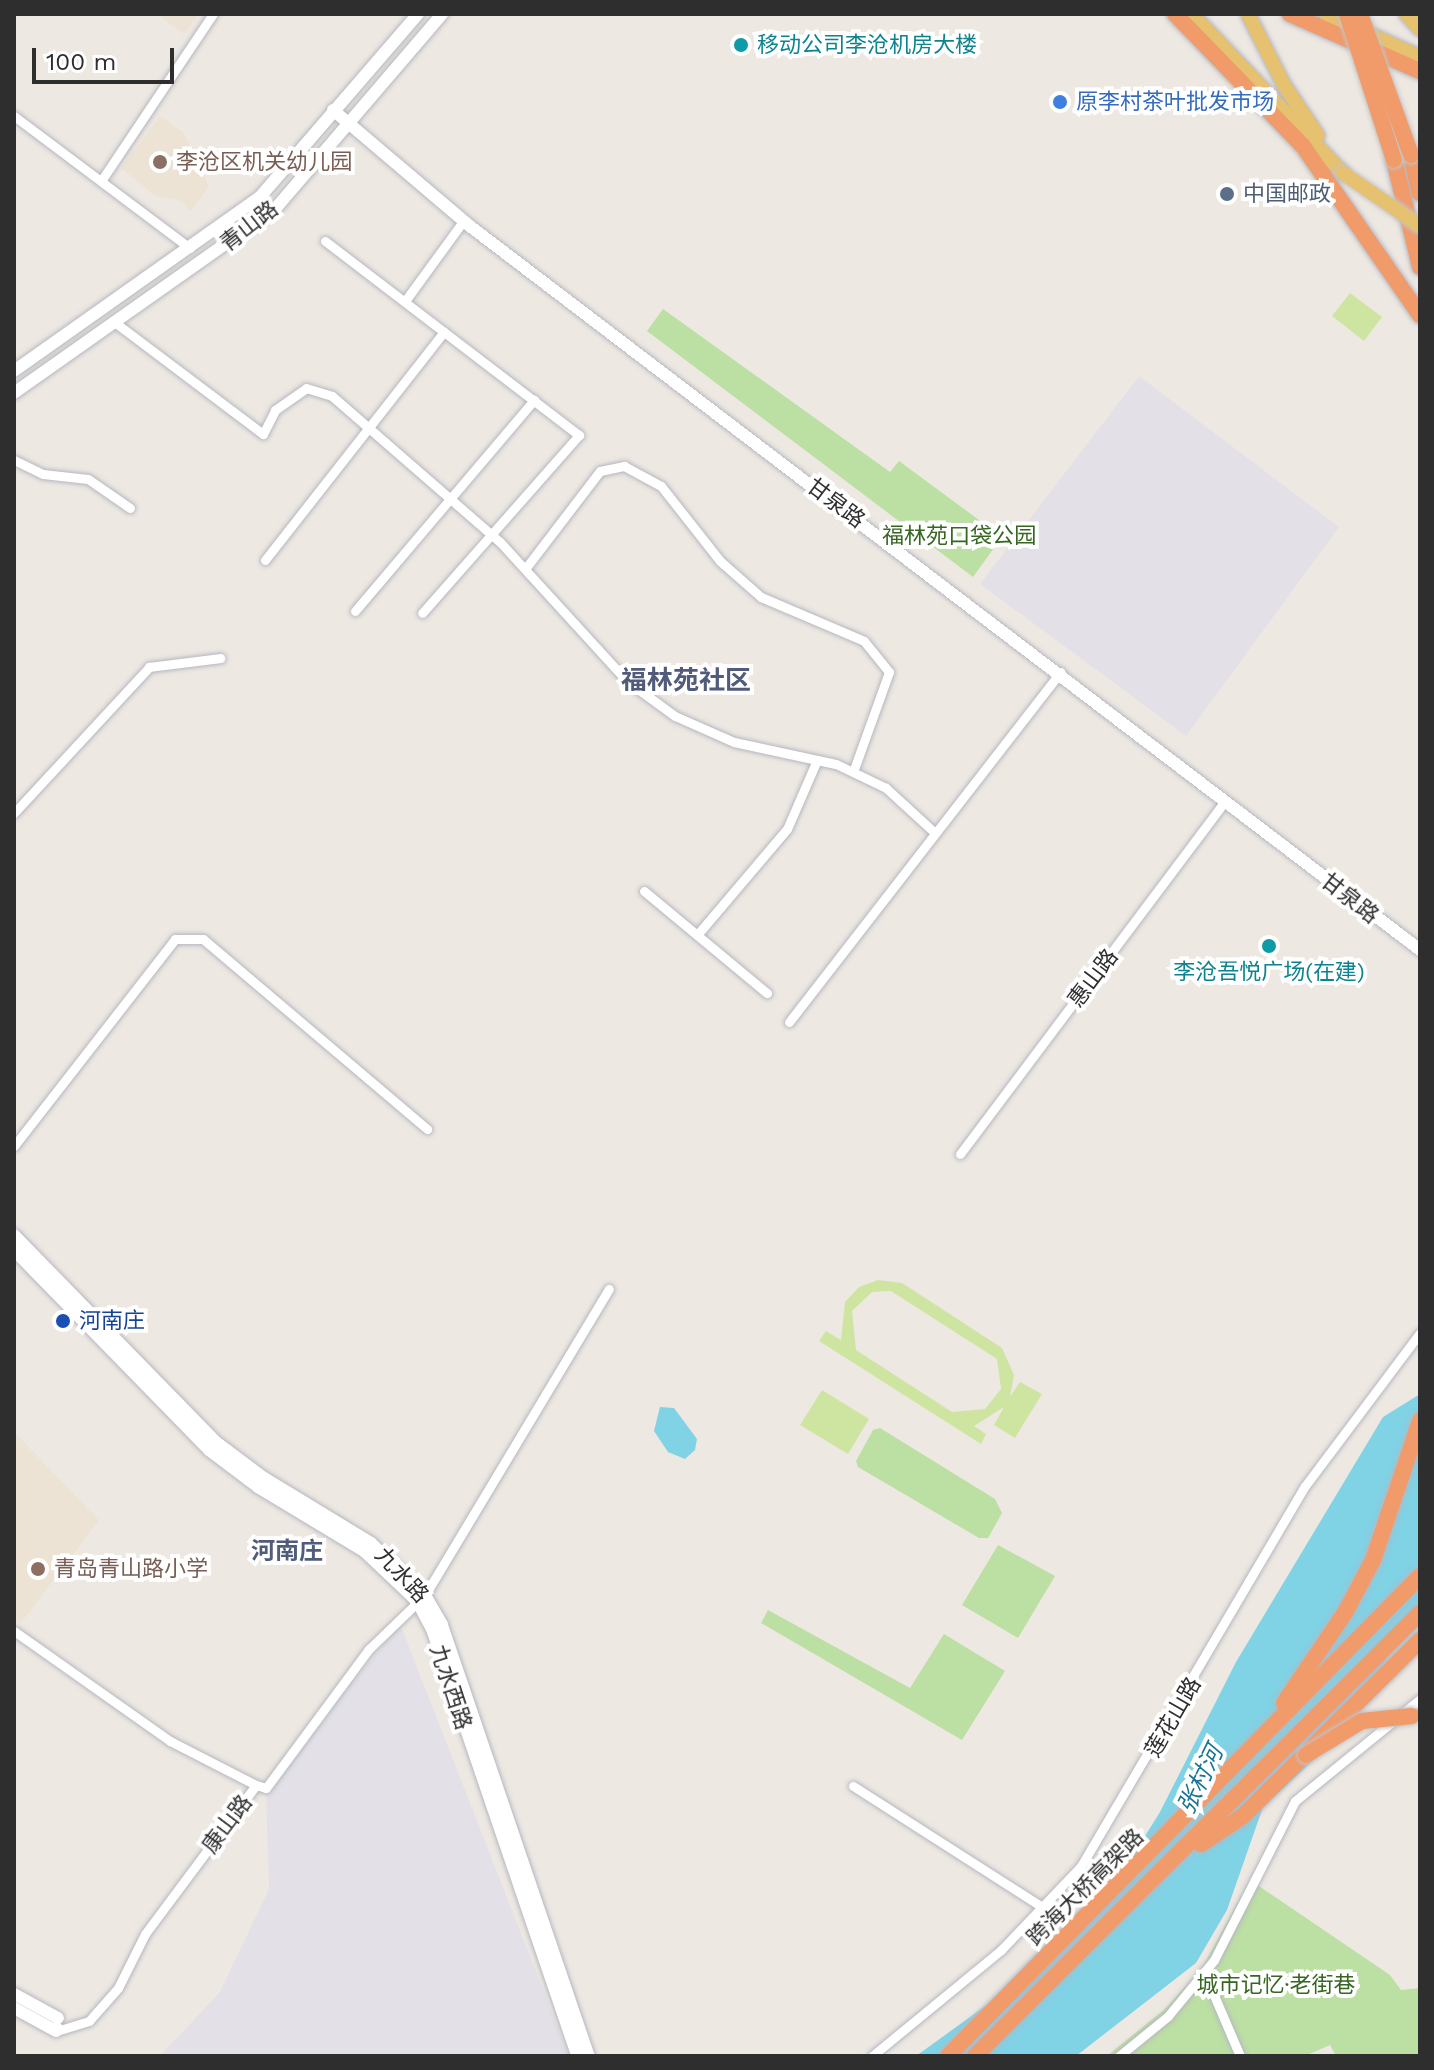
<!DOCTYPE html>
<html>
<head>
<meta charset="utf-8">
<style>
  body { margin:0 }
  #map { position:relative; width:1434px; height:2070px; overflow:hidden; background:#eee8e2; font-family:"Work Sans","Noto Sans SC",sans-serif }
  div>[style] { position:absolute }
  .industrial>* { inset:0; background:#e3e1e7 }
  .education>* { inset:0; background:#ede3d4 }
  .green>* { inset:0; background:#bcdfa4 }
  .pitch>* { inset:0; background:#cde5a1 }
  .water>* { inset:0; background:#80d2e5 }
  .roads { filter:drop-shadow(0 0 2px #b5b8c0) drop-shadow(0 0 2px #b5b8c0) }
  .street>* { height:9px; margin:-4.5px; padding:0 4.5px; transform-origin:4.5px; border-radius:4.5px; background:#fff }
  .secondary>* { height:12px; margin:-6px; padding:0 6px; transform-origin:6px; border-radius:6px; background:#fff }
  .primary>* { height:14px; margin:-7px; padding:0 7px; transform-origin:7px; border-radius:7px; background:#e5c170 }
  .highway>* { height:16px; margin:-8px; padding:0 8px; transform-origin:8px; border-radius:8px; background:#f19a6a }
  .bridges { filter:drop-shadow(0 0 2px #c4c4c4) drop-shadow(0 0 2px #c4c4c4) }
  .primary-bridge>* { height:14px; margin:-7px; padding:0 7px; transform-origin:7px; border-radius:7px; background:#e5c170 }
  .highway-bridge>* { height:16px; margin:-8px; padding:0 8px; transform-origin:8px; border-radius:8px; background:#f19a6a }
  .dots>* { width:22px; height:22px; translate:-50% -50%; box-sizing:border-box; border:4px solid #fff; border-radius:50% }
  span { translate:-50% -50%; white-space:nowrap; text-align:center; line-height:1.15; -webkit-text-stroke:8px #fff; paint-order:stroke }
  .culture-label { font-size:22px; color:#0d838f }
  .left { translate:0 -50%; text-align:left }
  .shop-label { font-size:22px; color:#366cbe }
  .education-label { font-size:22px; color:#785e54 }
  .service-label { font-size:22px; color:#4e5e75 }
  .street-label { font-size:22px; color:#2e2e2e }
  .park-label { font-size:22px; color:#366622 }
  .transit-label { font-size:22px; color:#164399 }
  .neighbourhood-label { font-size:24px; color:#515c7b; font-weight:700 }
  .water-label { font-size:24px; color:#1a7495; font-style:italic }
  .quarter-label { font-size:26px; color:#515c7b; font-weight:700 }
  .frame { position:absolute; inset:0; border:16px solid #2e2e2e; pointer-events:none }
  .scale { position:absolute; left:32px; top:48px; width:142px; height:36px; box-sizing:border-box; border:4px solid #2e2e2e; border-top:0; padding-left:10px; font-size:24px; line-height:28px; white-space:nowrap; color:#2e2e2e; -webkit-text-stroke:6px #fff; paint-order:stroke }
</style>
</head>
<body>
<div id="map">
  <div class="industrial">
    <i style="clip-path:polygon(1139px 376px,1339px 527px,1186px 736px,980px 584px)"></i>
    <i style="clip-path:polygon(400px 1624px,569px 2056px,160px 2056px,220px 1992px,269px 1889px,266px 1789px)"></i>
  </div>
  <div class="education">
    <i style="clip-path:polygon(157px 14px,199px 14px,184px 34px)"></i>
    <i style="clip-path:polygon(160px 116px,184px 133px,209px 187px,191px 211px,182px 201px,156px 196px,121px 168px)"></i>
    <i style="clip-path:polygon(14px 1432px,99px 1520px,21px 1623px,14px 1619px)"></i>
  </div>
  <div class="green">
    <i style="clip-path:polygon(663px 309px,890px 472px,899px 461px,1002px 537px,973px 577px,647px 331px)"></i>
    <i style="clip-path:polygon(880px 1428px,995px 1499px,1002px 1513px,988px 1538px,979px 1538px,858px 1467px,856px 1461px,873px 1430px)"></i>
    <i style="clip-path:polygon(998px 1545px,1055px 1576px,1018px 1638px,962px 1605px)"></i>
    <i style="clip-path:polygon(768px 1610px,910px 1688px,944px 1634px,1005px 1671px,962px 1740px,761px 1623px)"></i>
    <i style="clip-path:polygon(1250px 1880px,1390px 1975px,1401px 1990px,1420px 1988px,1420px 2056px,1336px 2056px,1330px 2045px,1305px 2056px,1107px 2056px,1165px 2009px,1202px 1968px)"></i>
  </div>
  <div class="pitch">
    <i style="clip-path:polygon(1350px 293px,1382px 317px,1364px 341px,1332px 316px)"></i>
    <i style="clip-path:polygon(evenodd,878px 1280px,902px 1283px,1002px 1348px,1014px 1375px,1010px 1397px,1020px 1382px,1042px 1394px,1015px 1438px,994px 1425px,1004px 1407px,974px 1426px,986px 1434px,981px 1444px,819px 1341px,826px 1331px,841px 1340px,845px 1302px,859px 1287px,878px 1280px,891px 1291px,997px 1359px,1001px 1389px,985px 1409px,952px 1412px,856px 1350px,852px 1311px,872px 1292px,891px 1291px)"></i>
    <i style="clip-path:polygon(822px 1390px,869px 1419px,848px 1454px,800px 1425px)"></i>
  </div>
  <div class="water">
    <i style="clip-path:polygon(1420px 1394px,1420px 1608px,1329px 1746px,1263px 1807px,1227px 1910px,1196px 1963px,1076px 2056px,916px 2056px,1060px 1952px,1092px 1921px,1160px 1812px,1236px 1662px,1383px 1417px)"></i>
    <i style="clip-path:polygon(660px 1407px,674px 1408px,697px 1439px,695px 1450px,685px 1459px,668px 1452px,654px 1431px)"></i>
  </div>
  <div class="roads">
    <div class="street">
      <i style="left:1416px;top:14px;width:5px;rotate:37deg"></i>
      <i style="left:14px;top:116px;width:220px;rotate:36.9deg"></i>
      <i style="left:101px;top:181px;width:201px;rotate:-56.2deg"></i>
      <i style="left:325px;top:241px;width:320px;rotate:37.4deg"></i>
      <i style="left:579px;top:435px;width:237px;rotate:131.4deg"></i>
      <i style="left:405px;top:301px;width:100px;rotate:-53.9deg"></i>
      <i style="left:117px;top:324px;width:183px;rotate:37deg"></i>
      <i style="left:263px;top:434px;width:27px;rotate:-63deg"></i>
      <i style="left:275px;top:410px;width:38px;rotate:-35deg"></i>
      <i style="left:306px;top:388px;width:27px;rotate:17deg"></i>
      <i style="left:332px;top:396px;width:223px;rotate:41deg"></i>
      <i style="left:500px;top:542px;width:188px;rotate:47.6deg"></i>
      <i style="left:627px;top:681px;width:59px;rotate:36.1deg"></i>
      <i style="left:675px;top:716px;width:64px;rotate:23.8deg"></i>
      <i style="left:734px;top:742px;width:104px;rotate:12.2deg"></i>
      <i style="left:836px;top:764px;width:55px;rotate:25.6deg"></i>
      <i style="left:886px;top:788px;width:65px;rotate:42.5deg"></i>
      <i style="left:14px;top:460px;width:32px;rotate:26deg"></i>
      <i style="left:43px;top:474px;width:45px;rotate:6.3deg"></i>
      <i style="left:88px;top:479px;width:51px;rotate:34.6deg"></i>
      <i style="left:265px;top:560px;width:290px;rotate:-51.9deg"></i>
      <i style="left:525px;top:569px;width:123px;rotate:-52.6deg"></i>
      <i style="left:600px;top:471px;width:25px;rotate:-12deg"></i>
      <i style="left:624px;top:466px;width:42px;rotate:28.4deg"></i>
      <i style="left:661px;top:486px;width:95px;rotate:51.8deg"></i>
      <i style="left:720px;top:561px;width:55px;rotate:41.3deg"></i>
      <i style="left:761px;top:597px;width:112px;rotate:23.1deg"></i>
      <i style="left:864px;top:641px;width:40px;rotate:51deg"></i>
      <i style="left:889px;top:672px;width:106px;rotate:109.8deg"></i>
      <i style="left:355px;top:611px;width:277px;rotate:-49.7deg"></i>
      <i style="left:14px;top:813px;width:199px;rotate:-47.2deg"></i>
      <i style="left:149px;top:667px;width:72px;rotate:-7.2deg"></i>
      <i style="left:644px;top:891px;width:160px;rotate:39.7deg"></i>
      <i style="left:697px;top:935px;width:139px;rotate:-49.7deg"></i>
      <i style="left:787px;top:829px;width:75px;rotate:-66.5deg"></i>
      <i style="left:789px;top:1022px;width:443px;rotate:-52.2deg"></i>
      <i style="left:14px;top:1146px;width:262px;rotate:-52.1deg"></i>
      <i style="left:175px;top:939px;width:28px"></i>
      <i style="left:203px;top:939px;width:294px;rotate:40.3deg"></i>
      <i style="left:960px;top:1154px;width:441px;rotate:-53.1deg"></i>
      <i style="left:14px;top:1631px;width:191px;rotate:35.2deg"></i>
      <i style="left:170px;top:1741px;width:97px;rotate:27.1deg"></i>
      <i style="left:256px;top:1785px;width:186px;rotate:126.7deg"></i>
      <i style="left:145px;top:1934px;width:60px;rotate:116.6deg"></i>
      <i style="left:118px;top:1988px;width:44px;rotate:131.3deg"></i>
      <i style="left:89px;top:2021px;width:34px;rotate:163deg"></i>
      <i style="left:56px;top:2031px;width:5px;rotate:-79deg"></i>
      <i style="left:256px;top:1785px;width:10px;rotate:17deg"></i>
      <i style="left:266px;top:1788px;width:173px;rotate:-53.5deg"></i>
      <i style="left:369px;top:1649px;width:78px;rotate:-44deg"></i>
      <i style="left:425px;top:1595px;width:357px;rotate:-59deg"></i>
      <i style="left:853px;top:1786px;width:228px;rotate:32.6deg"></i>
      <i style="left:1204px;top:1972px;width:91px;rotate:66.8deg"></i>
      <i style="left:872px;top:2056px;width:167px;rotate:-39.4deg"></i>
      <i style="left:1001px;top:1950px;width:116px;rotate:-46.4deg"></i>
      <i style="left:1081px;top:1866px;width:441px;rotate:-59.5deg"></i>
      <i style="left:1305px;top:1486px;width:191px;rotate:-53.1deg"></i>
      <i style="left:1119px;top:2056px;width:63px;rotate:-39.2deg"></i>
      <i style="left:1168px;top:2016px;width:72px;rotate:-50.6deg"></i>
      <i style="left:1214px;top:1960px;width:178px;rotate:-63deg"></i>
      <i style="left:1295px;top:1801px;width:161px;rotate:-39.2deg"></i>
    </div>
    <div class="secondary">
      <i style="left:333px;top:110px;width:181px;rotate:40.3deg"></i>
      <i style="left:471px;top:227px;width:1193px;rotate:37.3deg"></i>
      <i style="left:14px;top:371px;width:301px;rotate:-35.3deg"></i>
      <i style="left:260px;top:197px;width:242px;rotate:-49.2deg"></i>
      <i style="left:14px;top:393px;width:319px;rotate:-35.2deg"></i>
      <i style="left:275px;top:209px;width:257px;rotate:-49.4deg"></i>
      <i style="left:14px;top:1235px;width:289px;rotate:45.7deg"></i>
      <i style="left:216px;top:1442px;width:60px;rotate:36.9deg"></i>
      <i style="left:264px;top:1478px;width:125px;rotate:31.3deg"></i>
      <i style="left:371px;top:1543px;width:75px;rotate:43.9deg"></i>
      <i style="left:425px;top:1595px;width:34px;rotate:60deg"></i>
      <i style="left:442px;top:1625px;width:455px;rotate:71.2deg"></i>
      <i style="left:14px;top:1250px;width:279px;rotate:45.7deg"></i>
      <i style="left:209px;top:1450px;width:61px;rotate:37.1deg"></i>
      <i style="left:258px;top:1487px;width:124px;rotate:31.1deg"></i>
      <i style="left:364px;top:1551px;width:73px;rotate:43.3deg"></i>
      <i style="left:417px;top:1601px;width:32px;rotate:62deg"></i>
      <i style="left:432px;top:1629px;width:451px;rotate:71.2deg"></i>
      <i style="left:14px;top:1994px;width:50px;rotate:28.6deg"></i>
      <i style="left:14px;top:2008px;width:48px;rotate:28.7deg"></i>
    </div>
    <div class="primary">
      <i style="left:1192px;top:14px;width:219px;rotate:46.5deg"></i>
      <i style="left:1248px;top:14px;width:80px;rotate:63.1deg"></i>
      <i style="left:1284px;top:85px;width:61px;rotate:56.3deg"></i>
      <i style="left:1326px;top:14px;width:103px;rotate:24.6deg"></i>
      <i style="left:1406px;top:14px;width:21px;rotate:47deg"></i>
    </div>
    <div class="highway">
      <i style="left:1175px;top:14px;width:184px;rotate:45.9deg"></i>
      <i style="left:1303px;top:146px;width:206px;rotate:55.3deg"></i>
      <i style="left:1290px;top:14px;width:142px;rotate:23.7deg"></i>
      <i style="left:1411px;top:155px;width:39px;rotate:77deg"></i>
      <i style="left:1394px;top:160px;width:110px;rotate:76.3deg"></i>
      <i style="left:1284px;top:1703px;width:111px;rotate:-56deg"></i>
      <i style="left:1346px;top:1611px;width:58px;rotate:-62.1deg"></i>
      <i style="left:1373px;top:1560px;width:147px;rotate:-71.3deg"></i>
      <i style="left:1201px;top:1844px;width:50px;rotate:-33.7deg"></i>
      <i style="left:1243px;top:1816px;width:250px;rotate:-44.8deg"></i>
      <i style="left:948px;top:2056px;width:673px;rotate:-45.48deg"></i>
      <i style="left:975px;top:2056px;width:628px;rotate:-44.87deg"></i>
    </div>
  </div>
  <div class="bridges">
    <div class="primary-bridge">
      <i style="left:1343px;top:173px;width:93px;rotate:34.5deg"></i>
    </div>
    <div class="highway-bridge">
      <i style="left:1347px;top:14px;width:153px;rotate:72.2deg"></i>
      <i style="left:1360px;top:14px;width:150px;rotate:70.1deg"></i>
      <i style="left:1306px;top:1755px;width:66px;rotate:-31.3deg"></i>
      <i style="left:1362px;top:1721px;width:50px;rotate:-5.7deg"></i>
    </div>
  </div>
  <div class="dots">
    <i style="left:741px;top:45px;background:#0f9aa8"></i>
    <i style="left:1060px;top:102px;background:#3f7fe0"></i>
    <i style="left:160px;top:162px;background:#8d6e63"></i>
    <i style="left:1227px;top:194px;background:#5c6f8a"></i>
    <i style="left:1269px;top:946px;background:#0f9aa8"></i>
    <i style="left:63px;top:1321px;background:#1a4fb4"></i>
    <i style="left:38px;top:1569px;background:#8d6e63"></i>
  </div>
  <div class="culture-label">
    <span class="left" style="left:757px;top:45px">移动公司李沧机房大楼</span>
    <span style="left:1269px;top:972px">李沧吾悦广场(在建)</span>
  </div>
  <div class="shop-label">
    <span class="left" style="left:1076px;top:102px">原李村茶叶批发市场</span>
  </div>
  <div class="education-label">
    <span class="left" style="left:176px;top:162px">李沧区机关幼儿园</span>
    <span class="left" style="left:54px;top:1569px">青岛青山路小学</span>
  </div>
  <div class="service-label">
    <span class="left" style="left:1243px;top:194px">中国邮政</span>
  </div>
  <div class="street-label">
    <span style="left:249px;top:226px;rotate:-38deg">青山路</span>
    <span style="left:836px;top:503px;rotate:37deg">甘泉路</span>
    <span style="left:1350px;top:898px;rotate:38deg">甘泉路</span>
    <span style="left:1093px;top:978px;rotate:-53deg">惠山路</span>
    <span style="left:402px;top:1575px;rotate:47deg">九水路</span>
    <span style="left:451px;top:1687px;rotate:72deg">九水西路</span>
    <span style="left:1173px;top:1717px;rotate:-60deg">莲花山路</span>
    <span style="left:227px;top:1824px;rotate:-53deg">康山路</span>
    <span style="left:1085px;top:1887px;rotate:-45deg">跨海大桥高架路</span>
  </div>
  <div class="park-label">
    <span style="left:959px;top:536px">福林苑口袋公园</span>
    <span style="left:1276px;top:1985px">城市记忆·老街巷</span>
  </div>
  <div class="transit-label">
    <span class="left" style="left:79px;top:1321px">河南庄</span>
  </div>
  <div class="neighbourhood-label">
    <span style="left:287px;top:1552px">河南庄</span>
  </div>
  <div class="water-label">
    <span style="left:1201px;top:1780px;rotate:-64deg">张村河</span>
  </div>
  <div class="quarter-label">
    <span style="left:686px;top:681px">福林苑社区</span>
  </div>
  <div class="frame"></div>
  <div class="scale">100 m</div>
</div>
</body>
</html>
